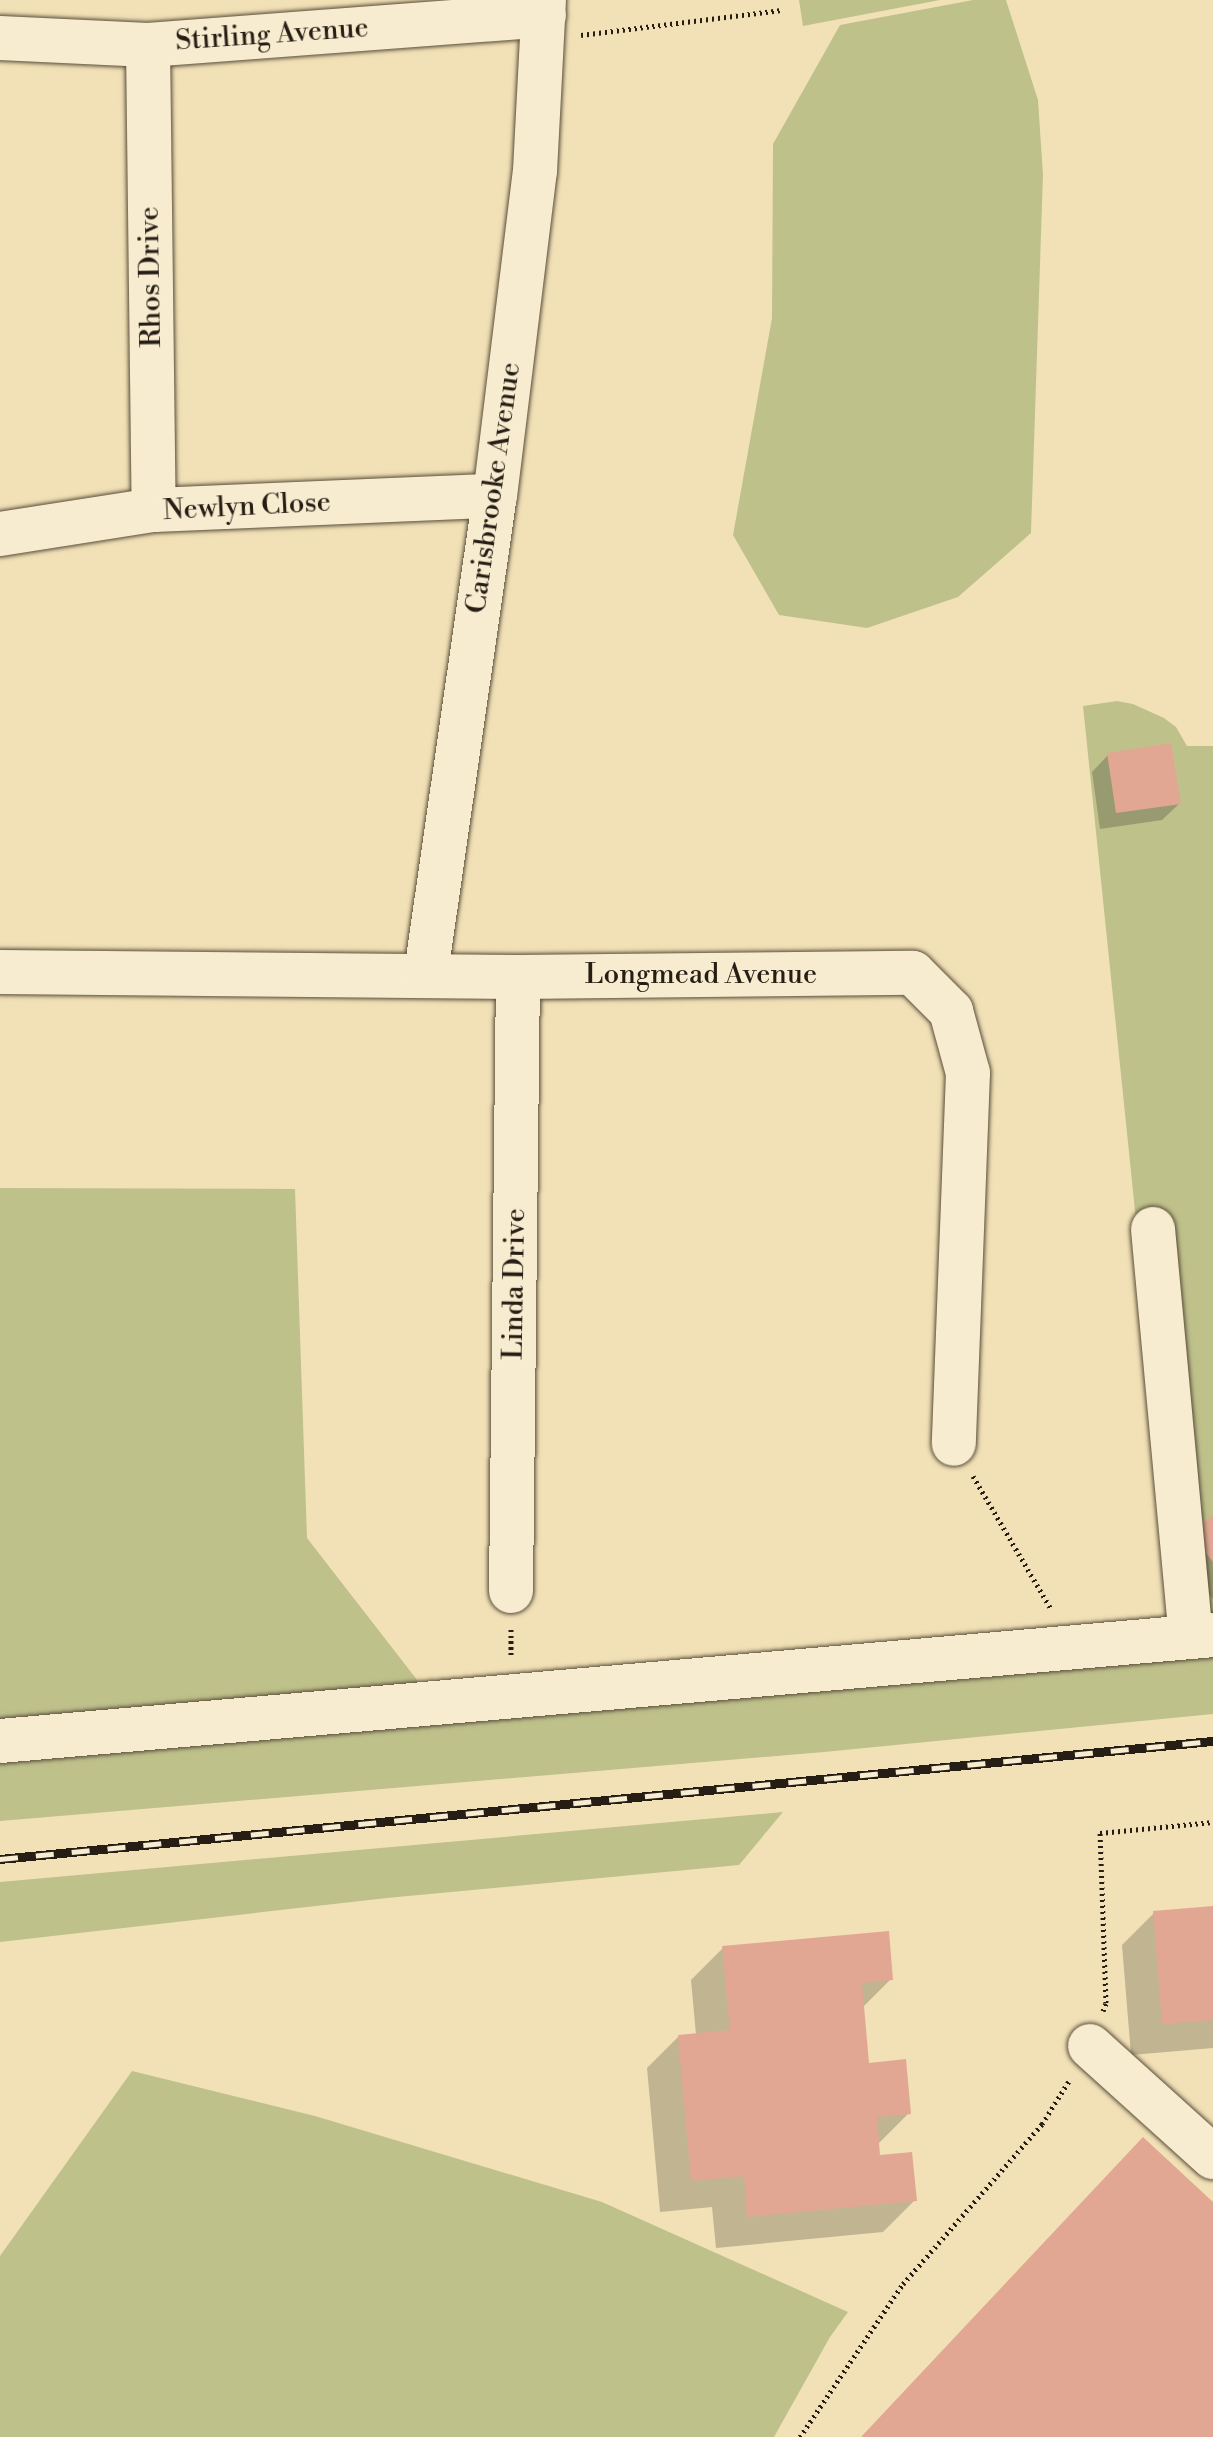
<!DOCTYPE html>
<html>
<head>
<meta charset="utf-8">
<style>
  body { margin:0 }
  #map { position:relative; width:1213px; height:2437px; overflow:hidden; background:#f2e1b6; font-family:"Libre Bodoni",serif }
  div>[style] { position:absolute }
  .green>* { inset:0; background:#bfc18b }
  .shadow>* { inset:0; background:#0003 }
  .building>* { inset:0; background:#e2a793 }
  .path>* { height:5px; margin-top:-2.5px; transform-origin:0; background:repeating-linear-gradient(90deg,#261d14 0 2px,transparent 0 6px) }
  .roads { filter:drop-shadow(0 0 2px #594e3c) drop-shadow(0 0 2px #594e3c) }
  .minor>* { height:44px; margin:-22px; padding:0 22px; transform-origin:22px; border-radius:22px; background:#f7ecd0 }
  .rail>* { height:9px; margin-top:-4.5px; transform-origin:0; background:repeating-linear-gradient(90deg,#f7ecd0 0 18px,#261d14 0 36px); box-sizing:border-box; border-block:2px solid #261d14 }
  span { translate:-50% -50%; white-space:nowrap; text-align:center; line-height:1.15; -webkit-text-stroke:7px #f7ecd0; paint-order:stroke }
  .street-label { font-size:28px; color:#261d14 }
</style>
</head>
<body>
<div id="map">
  <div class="green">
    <i style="clip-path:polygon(799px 0,940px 0,803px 26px)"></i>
    <i style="clip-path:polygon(973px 0,1006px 0,1038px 100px,1043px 175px,1031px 533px,958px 597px,867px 628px,779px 615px,733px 535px,772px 318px,773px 144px,840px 25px)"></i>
    <i style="clip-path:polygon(1117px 701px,1133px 704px,1164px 718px,1176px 727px,1187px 746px,1213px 746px,1213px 1625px,1178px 1628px,1083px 706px)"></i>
    <i style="clip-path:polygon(0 1188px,295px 1189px,307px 1538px,435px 1703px,0 1742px)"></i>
    <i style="clip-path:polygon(1213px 1650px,1213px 1714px,824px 1752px,0 1821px,0 1754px)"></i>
    <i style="clip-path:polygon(783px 1812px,739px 1865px,387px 1898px,0 1942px,0 1882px)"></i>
    <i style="clip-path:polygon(132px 2071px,315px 2116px,602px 2202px,848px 2312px,830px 2337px,774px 2437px,0 2437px,0 2256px)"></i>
  </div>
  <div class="shadow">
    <i style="clip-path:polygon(1108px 755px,1179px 804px,1162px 820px,1100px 829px,1092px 772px)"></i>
    <i style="clip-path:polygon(1213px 1518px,1213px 1599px,1175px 1552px)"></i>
    <i style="clip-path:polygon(1213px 1908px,1213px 2048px,1131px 2055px,1122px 1945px,1154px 1913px)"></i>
    <i style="clip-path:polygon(723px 1948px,891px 1979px,862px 2008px,867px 2065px,909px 2113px,877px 2145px,879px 2157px,915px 2200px,883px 2232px,716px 2248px,712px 2207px,660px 2212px,647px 2068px,678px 2037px,696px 2035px,691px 1980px)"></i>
  </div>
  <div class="building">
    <i style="clip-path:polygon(1171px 743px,1181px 804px,1116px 813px,1107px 753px)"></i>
    <i style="clip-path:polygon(1213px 1515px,1213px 1562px,1190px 1534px)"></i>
    <i style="clip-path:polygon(1213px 1906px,1213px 2020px,1162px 2024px,1153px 1911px)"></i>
    <i style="clip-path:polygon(889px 1931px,893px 1980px,862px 1983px,869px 2063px,906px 2059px,911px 2114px,877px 2117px,880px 2155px,912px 2152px,917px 2201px,747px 2217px,744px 2176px,691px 2181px,678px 2035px,730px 2030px,722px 1946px)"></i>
    <i style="clip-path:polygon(1143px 2137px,1213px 2202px,1213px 2437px,861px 2437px)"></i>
  </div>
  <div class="path">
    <i style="left:581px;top:35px;width:202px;rotate:-7.1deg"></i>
    <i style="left:973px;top:1476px;width:154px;rotate:59.6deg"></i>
    <i style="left:511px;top:1629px;width:26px;rotate:90deg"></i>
    <i style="left:1103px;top:2011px;width:9px;rotate:-69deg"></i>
    <i style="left:1106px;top:2003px;width:170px;rotate:-92deg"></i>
    <i style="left:1100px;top:1833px;width:114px;rotate:-5.6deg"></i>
    <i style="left:800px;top:2437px;width:184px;rotate:-56.1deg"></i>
    <i style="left:903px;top:2284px;width:212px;rotate:-49deg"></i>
    <i style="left:1042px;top:2124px;width:51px;rotate:-57.9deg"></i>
  </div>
  <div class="roads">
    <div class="minor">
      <i style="left:0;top:38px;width:148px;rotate:2.7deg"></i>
      <i style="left:148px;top:45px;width:397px;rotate:-4.3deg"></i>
      <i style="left:148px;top:45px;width:465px;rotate:89.3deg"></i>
      <i style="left:0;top:534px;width:156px;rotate:-8.9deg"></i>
      <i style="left:154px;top:510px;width:341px;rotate:-2.4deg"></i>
      <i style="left:0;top:972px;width:518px;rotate:0.55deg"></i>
      <i style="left:518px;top:977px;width:395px;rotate:-0.6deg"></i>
      <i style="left:913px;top:973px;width:54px;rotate:45deg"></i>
      <i style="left:951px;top:1011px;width:64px;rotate:74.7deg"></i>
      <i style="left:968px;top:1073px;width:371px;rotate:92.2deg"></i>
      <i style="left:426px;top:973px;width:482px;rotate:-81.8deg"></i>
      <i style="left:495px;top:496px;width:327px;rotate:-83deg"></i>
      <i style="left:535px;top:171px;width:171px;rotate:-87deg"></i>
      <i style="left:1153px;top:1229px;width:409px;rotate:84.7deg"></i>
      <i style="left:511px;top:1591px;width:614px;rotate:-89.35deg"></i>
      <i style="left:0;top:1741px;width:1218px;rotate:-4.99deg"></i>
      <i style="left:1090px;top:2046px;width:166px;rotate:42.1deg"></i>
    </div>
  </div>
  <div class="rail">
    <i style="left:0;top:1859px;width:1219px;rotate:-5.56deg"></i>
  </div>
  <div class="street-label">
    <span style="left:272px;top:35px;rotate:-4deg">Stirling Avenue</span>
    <span style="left:151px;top:277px;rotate:-91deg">Rhos Drive</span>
    <span style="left:494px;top:488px;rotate:-82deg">Carisbrooke Avenue</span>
    <span style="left:247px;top:507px;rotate:-3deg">Newlyn Close</span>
    <span style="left:701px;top:975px">Longmead Avenue</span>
    <span style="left:515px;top:1284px;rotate:-89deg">Linda Drive</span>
  </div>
</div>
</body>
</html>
